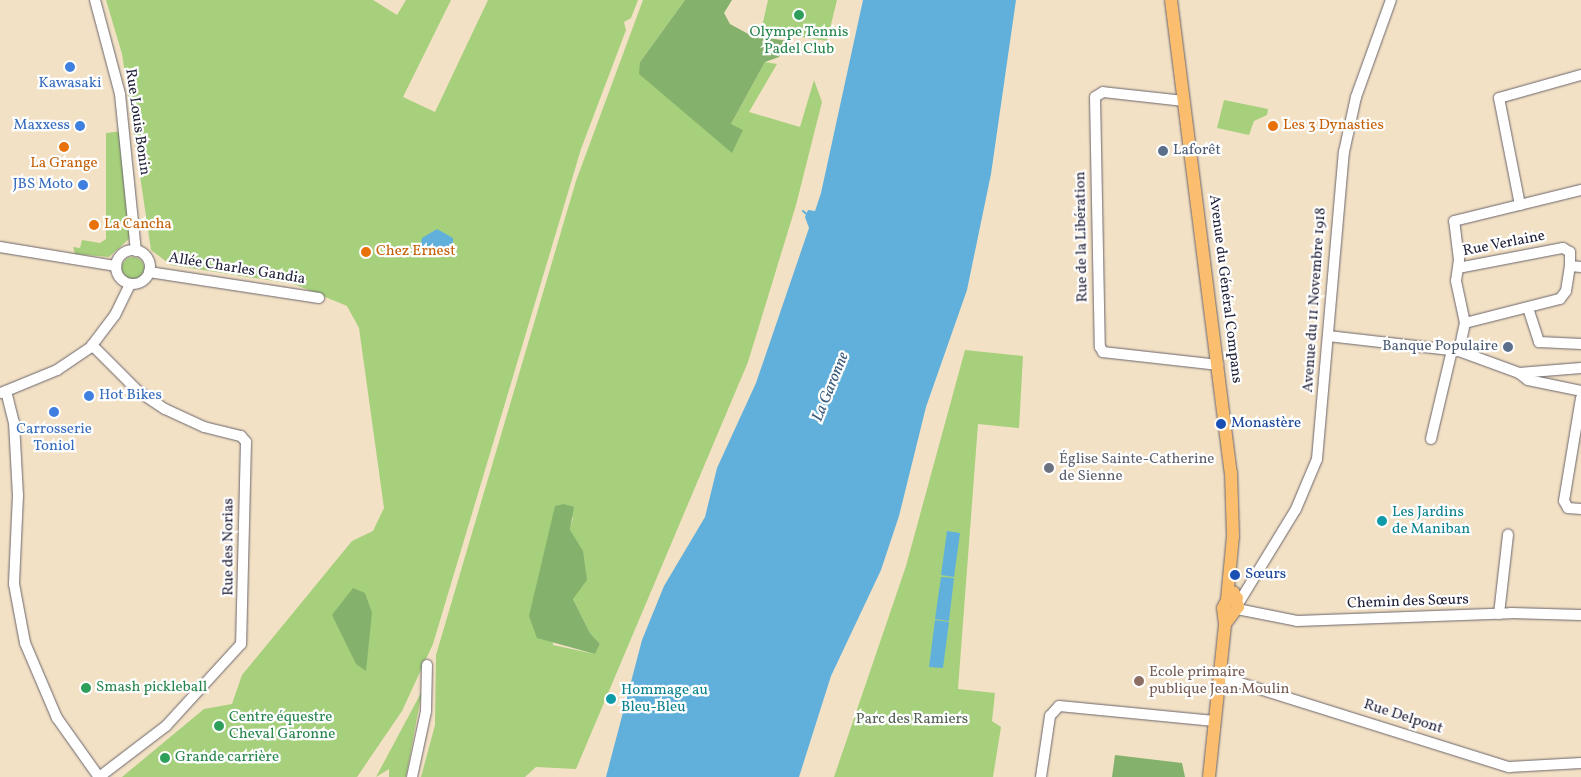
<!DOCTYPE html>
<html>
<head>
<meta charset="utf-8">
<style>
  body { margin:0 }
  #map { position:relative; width:1581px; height:777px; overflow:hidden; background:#f3e1c5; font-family:Vollkorn,serif }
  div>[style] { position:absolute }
  .green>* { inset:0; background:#a6d07c }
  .round { border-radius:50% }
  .forest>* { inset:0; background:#84b26c }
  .water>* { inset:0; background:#61b0db }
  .stream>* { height:2px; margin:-1px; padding:0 1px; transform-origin:1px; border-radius:1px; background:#61b0db }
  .roads { filter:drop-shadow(0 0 1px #6b656b) drop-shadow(0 0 1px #6b656b) }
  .minor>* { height:10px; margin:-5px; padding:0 5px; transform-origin:5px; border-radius:5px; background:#fff }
  .minor>.ring { margin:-5px; padding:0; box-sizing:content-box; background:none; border:10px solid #fff; border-radius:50% }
  .major>* { height:12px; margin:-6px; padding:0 6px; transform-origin:6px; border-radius:6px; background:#fbbe6e }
  .dots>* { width:14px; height:14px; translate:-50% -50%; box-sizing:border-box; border:2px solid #fff; border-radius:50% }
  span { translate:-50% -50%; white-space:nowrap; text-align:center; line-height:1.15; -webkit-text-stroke:4.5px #fff; paint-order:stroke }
  .leisure-label { font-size:15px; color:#27864d }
  .left { translate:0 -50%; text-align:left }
  .shop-label { font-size:15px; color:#366cbe }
  .right { translate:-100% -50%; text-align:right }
  .street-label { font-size:15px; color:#22223b }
  .food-label { font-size:15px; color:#c56008 }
  .service-label { font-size:15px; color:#4e5e75 }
  .transit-label { font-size:15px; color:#164399 }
  .worship-label { font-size:15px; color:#5b616d }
  .culture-label { font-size:15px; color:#0d838f }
  .education-label { font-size:15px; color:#785e54 }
  .park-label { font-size:15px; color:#505f52 }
  .water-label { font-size:16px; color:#3b5b7b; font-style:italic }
</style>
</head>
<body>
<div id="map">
  <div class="green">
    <i style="clip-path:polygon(106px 0,373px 0,397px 15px,406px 0,451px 0,403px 97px,435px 112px,488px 0,638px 0,631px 18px,624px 22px,626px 30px,581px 149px,433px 644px,402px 711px,357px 777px,122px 777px,204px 709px,232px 704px,242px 675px,352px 541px,373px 531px,384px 508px,359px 328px,347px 306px,294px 284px,171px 265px,151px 250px,122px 54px)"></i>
    <i style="clip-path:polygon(evenodd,643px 0,685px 0,640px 62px,731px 124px,765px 62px,777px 64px,749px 112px,800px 127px,814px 80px,822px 102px,796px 205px,748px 362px,576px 769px,536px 767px,525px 777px,421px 777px,435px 725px,436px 655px,576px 181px,643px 0,573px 517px,570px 530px,573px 599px,590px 633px,600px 644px,595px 654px,553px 645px,546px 547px,550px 532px,573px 517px)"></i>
    <i style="clip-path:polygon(768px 0,837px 0,827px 41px,761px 31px)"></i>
    <i style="clip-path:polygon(1224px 100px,1268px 109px,1267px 115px,1254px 121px,1249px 135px,1217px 128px)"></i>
    <i style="clip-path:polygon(122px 131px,130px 238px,109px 257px,75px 254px,73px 247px,80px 248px,82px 240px,100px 243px,106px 239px,106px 133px)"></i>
    <i class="round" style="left:122px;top:257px;width:22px;height:22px"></i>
    <i style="clip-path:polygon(965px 350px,1023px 356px,1019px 428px,978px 424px,958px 689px,995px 693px,992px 721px,1001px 727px,993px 777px,834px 777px,906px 566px)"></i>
    <i style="clip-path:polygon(422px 691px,406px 777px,389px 777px,389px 769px,376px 777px)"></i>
  </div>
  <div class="forest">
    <i style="clip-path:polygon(685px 0,732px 0,724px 13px,730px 24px,752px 36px,789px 41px,779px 57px,765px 62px,731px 124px,743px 130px,732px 153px,639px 74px,640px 62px)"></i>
    <i style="clip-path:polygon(564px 504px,574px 507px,570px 530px,583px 551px,587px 580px,573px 599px,590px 633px,600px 644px,595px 654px,537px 638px,529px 616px,555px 506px)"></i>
    <i style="clip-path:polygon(353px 588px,365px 593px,372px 613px,366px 671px,356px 664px,332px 615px)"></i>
    <i style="clip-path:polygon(1115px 755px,1182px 763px,1185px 777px,1112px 777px)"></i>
  </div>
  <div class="water">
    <i style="clip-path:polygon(863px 0,1016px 0,991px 174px,967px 290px,926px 407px,899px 516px,881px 570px,831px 676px,799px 777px,606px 777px,642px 640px,664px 586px,705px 517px,717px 468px,756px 383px,809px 228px,805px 217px,808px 210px,815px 211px,821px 193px)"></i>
    <i style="clip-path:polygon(437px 229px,453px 238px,453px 252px,447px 257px,420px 248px,422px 238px)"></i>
    <i style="clip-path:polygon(947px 531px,960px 533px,954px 577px,941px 575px)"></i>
    <i style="clip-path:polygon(941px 577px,954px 578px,949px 621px,935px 619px)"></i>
    <i style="clip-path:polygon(935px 620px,949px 622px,943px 668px,929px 667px)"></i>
  </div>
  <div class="stream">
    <i style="left:803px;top:211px;width:8px;rotate:40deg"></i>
  </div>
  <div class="roads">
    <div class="minor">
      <i style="left:95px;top:0;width:97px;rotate:75.1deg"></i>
      <i style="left:120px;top:94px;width:158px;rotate:84.2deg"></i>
      <i style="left:1184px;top:101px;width:81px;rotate:-173.7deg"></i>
      <i style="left:1103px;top:92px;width:9px;rotate:148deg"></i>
      <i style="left:1095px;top:97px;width:250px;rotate:88.9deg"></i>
      <i style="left:1100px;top:347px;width:6px;rotate:59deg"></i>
      <i style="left:1103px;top:352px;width:116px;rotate:6.4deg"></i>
      <i style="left:1520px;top:205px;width:109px;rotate:-101.1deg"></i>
      <i style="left:1499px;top:98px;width:85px;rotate:-15.7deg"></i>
      <i style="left:0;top:247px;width:118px;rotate:9.3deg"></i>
      <i class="ring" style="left:116px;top:250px;width:24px;height:24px"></i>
      <i style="left:1458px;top:268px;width:107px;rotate:-10.8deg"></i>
      <i style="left:1563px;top:248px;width:8px;rotate:30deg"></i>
      <i style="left:1570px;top:252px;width:14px;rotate:90deg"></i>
      <i style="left:149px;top:272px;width:172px;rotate:8.7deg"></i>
      <i style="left:1528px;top:308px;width:36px;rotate:72deg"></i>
      <i style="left:1539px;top:342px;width:42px;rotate:2.7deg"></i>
      <i style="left:1465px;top:323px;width:98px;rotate:-14.2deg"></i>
      <i style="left:1560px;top:299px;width:10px;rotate:-53deg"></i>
      <i style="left:1566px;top:291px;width:25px;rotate:-81deg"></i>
      <i style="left:1570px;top:266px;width:11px;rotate:5deg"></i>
      <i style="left:1328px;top:336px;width:132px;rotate:6.5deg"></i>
      <i style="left:1459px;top:351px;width:64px;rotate:20.1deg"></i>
      <i style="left:1519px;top:373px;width:62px;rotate:-4.6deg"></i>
      <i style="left:92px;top:345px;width:65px;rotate:45deg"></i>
      <i style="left:138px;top:391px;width:32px;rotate:34deg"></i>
      <i style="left:165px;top:409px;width:43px;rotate:24.8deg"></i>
      <i style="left:204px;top:427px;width:38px;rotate:14deg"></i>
      <i style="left:241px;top:436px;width:8px;rotate:50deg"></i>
      <i style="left:246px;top:442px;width:202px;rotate:91.4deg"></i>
      <i style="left:241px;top:644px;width:111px;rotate:132.4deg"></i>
      <i style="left:166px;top:726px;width:84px;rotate:142.7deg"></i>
      <i style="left:1459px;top:351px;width:29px;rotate:-78deg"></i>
      <i style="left:1465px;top:323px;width:43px;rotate:-102.1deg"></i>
      <i style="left:1456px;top:281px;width:21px;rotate:-82deg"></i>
      <i style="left:1459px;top:260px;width:39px;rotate:-97deg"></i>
      <i style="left:1454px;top:221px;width:131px;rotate:-13.7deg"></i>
      <i style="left:1519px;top:373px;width:11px;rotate:38deg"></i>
      <i style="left:1528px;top:380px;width:54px;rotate:11.7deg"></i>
      <i style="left:6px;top:391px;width:32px;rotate:76deg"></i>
      <i style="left:14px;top:422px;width:73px;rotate:86.9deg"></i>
      <i style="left:18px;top:495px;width:89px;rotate:92.6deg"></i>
      <i style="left:14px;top:584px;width:60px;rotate:79.4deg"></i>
      <i style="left:25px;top:643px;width:82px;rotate:66.9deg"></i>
      <i style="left:57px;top:718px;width:72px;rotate:54.6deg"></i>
      <i style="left:1px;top:393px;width:61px;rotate:-22.3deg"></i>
      <i style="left:57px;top:370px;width:40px;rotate:-34deg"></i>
      <i style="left:90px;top:348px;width:41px;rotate:-52.9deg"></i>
      <i style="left:115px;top:315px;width:34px;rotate:-64deg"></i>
      <i style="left:1581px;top:398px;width:104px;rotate:99.4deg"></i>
      <i style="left:1564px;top:501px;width:8px;rotate:60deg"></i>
      <i style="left:1568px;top:508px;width:13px;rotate:4deg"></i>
      <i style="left:1431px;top:439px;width:91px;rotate:-76.7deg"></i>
      <i style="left:1238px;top:604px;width:111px;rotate:-58.6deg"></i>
      <i style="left:1296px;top:509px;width:54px;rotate:-67.2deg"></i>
      <i style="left:1317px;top:459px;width:308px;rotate:-85deg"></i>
      <i style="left:1344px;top:152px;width:56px;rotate:-77.7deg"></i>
      <i style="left:1356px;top:97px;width:103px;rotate:-70.2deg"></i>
      <i style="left:1237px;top:609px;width:61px;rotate:11.3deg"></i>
      <i style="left:1297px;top:621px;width:214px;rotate:-2.1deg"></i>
      <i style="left:1511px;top:613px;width:70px;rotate:1.6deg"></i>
      <i style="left:1499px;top:614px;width:80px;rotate:-83.5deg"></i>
      <i style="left:1218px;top:676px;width:305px;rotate:17.4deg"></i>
      <i style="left:1509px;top:767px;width:72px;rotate:-3.2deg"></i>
      <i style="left:412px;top:777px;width:67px;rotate:-78deg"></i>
      <i style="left:426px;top:711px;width:46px;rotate:-88.8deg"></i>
      <i style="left:1041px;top:777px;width:62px;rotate:-81.6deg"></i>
      <i style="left:1050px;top:716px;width:13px;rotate:-48deg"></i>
      <i style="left:1059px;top:706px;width:156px;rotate:5.5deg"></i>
    </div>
    <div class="major">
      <i style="left:1171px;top:0;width:476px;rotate:82.8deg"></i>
      <i style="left:1231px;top:472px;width:64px;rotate:88.2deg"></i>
      <i style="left:1233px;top:536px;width:63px;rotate:95.4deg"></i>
      <i style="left:1225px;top:624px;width:21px;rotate:-53deg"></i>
      <i style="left:1238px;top:607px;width:15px;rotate:-106deg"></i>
      <i style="left:1209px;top:777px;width:154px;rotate:-84deg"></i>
      <i style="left:1225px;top:624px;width:16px;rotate:-97deg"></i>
      <i style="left:1223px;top:608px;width:11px;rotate:-63deg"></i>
      <i style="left:1228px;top:598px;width:9px"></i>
    </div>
  </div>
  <div class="dots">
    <i style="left:799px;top:15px;background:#2e9e5b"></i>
    <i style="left:70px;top:67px;background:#3f7fe0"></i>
    <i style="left:80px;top:126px;background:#3f7fe0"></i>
    <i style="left:1273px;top:126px;background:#e8710a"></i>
    <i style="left:64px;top:147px;background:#e8710a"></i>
    <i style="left:1163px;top:151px;background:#5c6f8a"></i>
    <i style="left:83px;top:185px;background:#3f7fe0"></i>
    <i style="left:94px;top:225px;background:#e8710a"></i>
    <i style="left:366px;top:252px;background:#e8710a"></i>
    <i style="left:1508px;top:347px;background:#5c6f8a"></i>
    <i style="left:89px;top:396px;background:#3f7fe0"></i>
    <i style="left:54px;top:412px;background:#3f7fe0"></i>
    <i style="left:1221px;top:424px;background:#1a4fb4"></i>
    <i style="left:1049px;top:468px;background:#6b7280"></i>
    <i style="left:1382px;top:521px;background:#0f9aa8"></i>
    <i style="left:1235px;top:575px;background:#1a4fb4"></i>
    <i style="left:1139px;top:681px;background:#8d6e63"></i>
    <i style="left:86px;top:688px;background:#2e9e5b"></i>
    <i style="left:611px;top:699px;background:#0f9aa8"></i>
    <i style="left:219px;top:726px;background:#2e9e5b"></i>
    <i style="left:165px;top:758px;background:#2e9e5b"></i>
  </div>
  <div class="leisure-label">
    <span style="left:799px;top:41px">Olympe Tennis<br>Padel Club</span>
    <span class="left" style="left:96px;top:688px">Smash pickleball</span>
    <span class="left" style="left:229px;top:726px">Centre équestre<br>Cheval Garonne</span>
    <span class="left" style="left:175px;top:758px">Grande carrière</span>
  </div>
  <div class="shop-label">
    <span style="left:70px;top:84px">Kawasaki</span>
    <span class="right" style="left:70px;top:126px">Maxxess</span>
    <span class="right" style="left:73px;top:185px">JBS Moto</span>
    <span class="left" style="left:99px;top:396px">Hot Bikes</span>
    <span style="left:54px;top:438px">Carrosserie<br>Toniol</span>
  </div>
  <div class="street-label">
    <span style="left:137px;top:122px;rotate:82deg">Rue Louis Bonin</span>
    <span style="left:1082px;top:237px;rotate:-91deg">Rue de la Libération</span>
    <span style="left:1504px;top:244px;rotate:-11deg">Rue Verlaine</span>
    <span style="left:237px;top:269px;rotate:9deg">Allée Charles Gandia</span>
    <span style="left:1225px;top:289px;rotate:83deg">Avenue du Général Compans</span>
    <span style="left:1315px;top:300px;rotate:-86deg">Avenue du 11 Novembre 1918</span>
    <span style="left:229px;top:547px;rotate:-90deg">Rue des Norias</span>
    <span style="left:1408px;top:602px;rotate:-2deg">Chemin des Sœurs</span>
    <span style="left:1403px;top:717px;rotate:18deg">Rue Delpont</span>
  </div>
  <div class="food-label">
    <span class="left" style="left:1283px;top:126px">Les 3 Dynasties</span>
    <span style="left:64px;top:164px">La Grange</span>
    <span class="left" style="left:104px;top:225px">La Cancha</span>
    <span class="left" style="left:376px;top:252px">Chez Ernest</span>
  </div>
  <div class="service-label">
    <span class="left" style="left:1173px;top:151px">Laforêt</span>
    <span class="right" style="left:1498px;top:347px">Banque Populaire</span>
  </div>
  <div class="transit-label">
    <span class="left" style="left:1231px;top:424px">Monastère</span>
    <span class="left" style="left:1245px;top:575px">Sœurs</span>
  </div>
  <div class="worship-label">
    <span class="left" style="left:1059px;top:468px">Église Sainte-Catherine<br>de Sienne</span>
  </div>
  <div class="culture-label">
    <span class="left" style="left:1392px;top:521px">Les Jardins<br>de Maniban</span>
    <span class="left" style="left:621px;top:699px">Hommage au<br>Bleu-Bleu</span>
  </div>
  <div class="education-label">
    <span class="left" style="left:1149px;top:681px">Ecole primaire<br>publique Jean Moulin</span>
  </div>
  <div class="park-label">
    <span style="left:912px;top:720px">Parc des Ramiers</span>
  </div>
  <div class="water-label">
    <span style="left:831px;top:387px;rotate:-68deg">La Garonne</span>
  </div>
</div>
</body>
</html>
